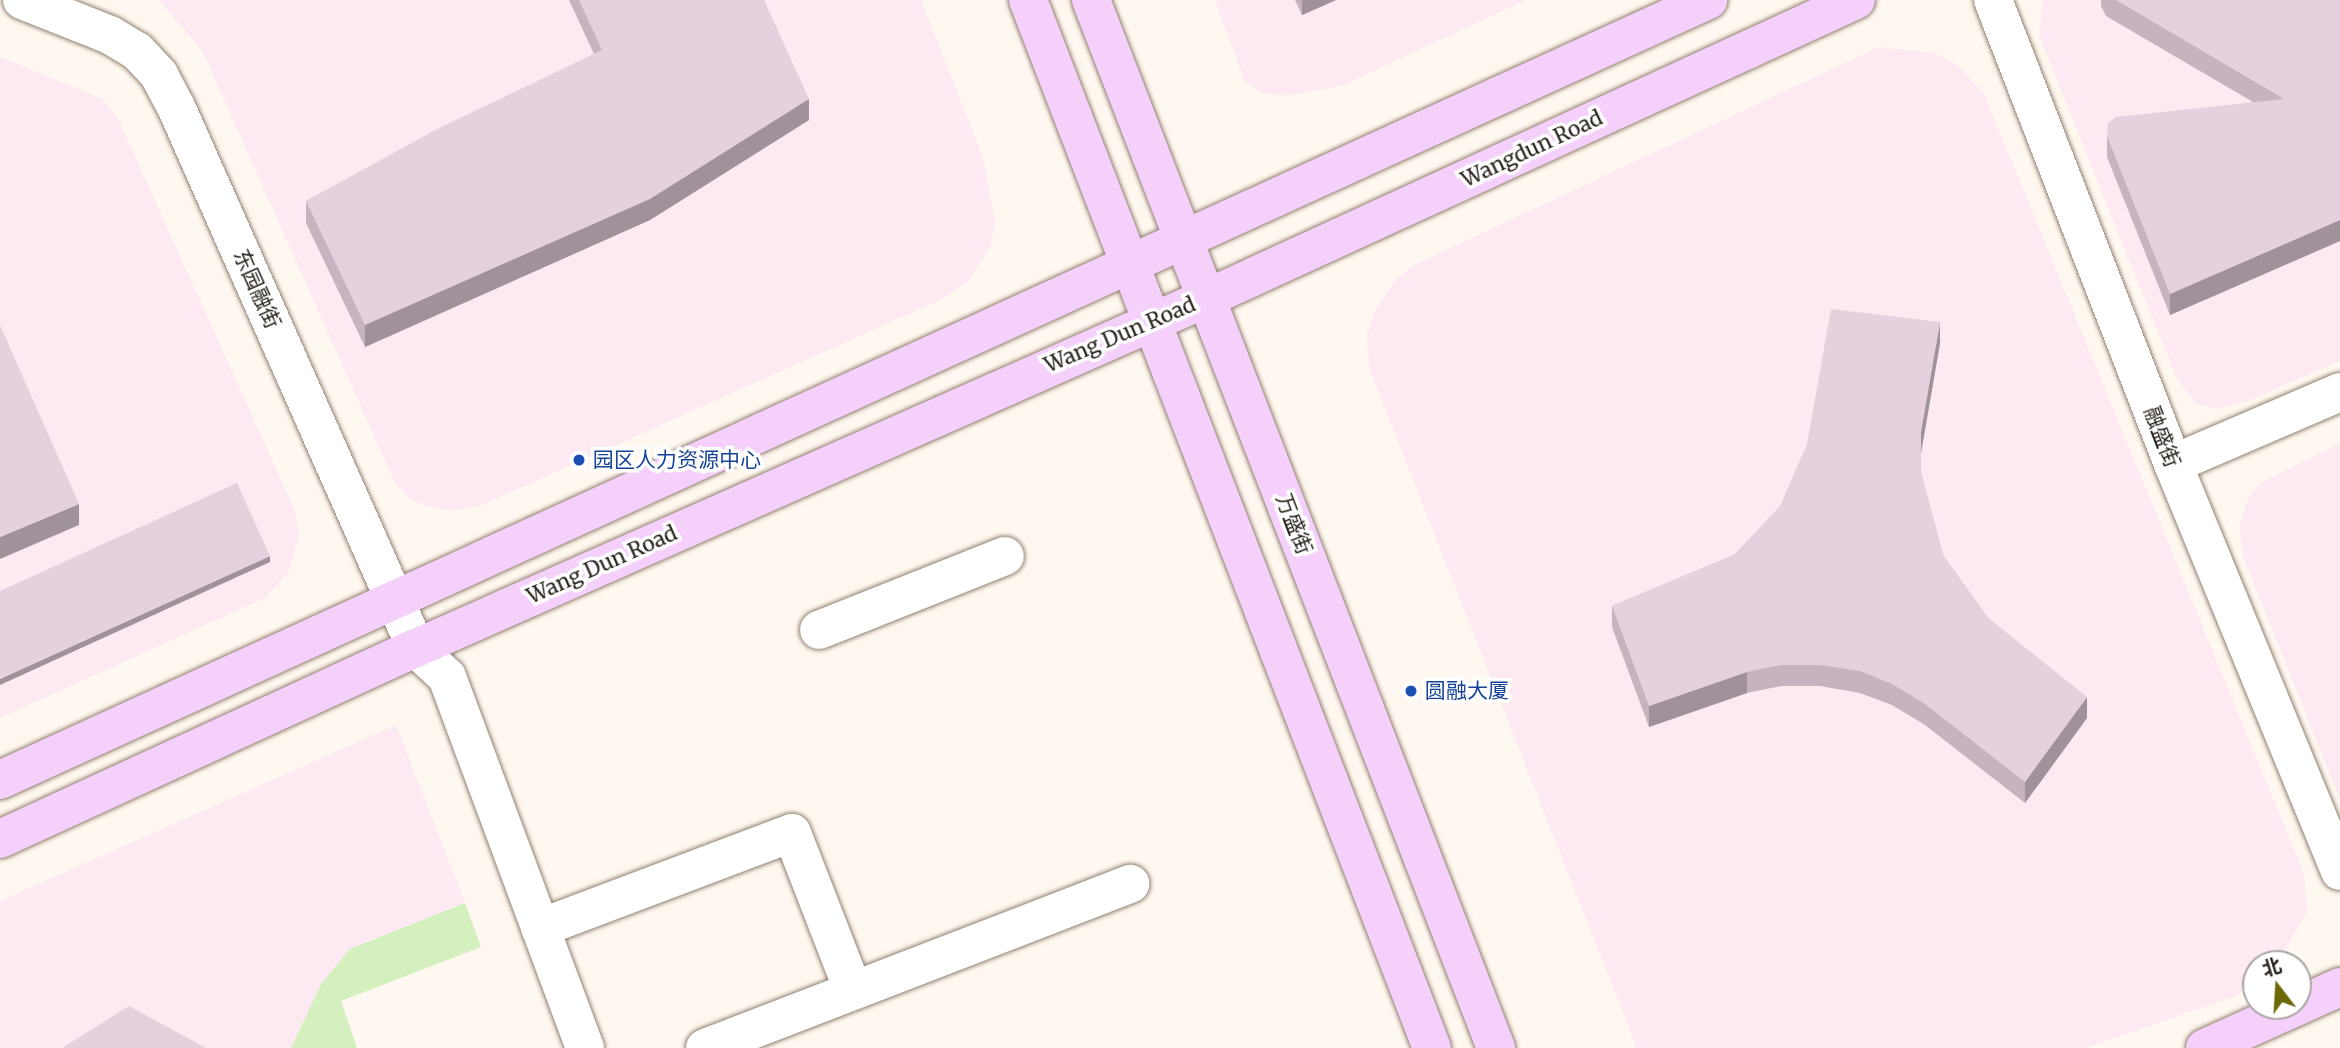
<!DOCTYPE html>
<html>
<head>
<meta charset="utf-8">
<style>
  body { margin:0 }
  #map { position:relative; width:2340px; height:1048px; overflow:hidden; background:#fff8f0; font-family:Merriweather,"Noto Sans SC",serif }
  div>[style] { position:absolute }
  .commercial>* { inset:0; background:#fde9f1 }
  .green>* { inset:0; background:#d4f0be }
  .roads { filter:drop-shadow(0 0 2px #908171) drop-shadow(0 0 2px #908171) }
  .minor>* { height:38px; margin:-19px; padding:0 19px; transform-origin:19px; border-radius:19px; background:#fff }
  .major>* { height:38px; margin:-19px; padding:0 19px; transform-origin:19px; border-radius:19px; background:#f5d0fb }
  .wall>* { inset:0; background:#c5b3bf }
  .shaded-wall>* { inset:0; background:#a0929b }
  .building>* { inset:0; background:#e5d0de }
  .dots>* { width:19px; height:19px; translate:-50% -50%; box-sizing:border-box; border:4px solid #fff; border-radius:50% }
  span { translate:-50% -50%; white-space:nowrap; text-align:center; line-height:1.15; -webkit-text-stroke:7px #fff; paint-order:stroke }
  .street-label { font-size:21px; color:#27211a }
  .transit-label { font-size:21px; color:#164399 }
  .left { translate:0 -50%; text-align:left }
  .north { position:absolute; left:2242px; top:950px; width:70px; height:70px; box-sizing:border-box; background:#fff; border:2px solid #a9a6a3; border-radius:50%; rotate:343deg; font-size:19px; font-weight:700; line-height:28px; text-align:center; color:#27211a }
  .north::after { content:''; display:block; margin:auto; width:24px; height:32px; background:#6b6a07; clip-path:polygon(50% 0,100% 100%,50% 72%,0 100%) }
</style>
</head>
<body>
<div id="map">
  <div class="commercial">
    <i style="clip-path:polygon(159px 0,921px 0,983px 158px,995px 221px,991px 245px,967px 283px,942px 299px,480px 506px,450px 511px,430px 507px,409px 499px,394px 481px,203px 52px)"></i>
    <i style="clip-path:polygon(1215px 0,1526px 0,1341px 86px,1285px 96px,1263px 93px,1245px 82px)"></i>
    <i style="clip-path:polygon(2043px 0,2340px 0,2340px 361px,2246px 402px,2217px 409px,2196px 404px,2177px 379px,2039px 35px)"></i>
    <i style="clip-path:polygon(1879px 47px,1934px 53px,1959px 66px,1984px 94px,2304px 874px,2307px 912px,2276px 964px,2256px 964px,2256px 981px,2236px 996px,2085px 1048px,1637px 1048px,1369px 368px,1367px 335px,1376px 309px,1394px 282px,1412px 266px)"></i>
    <i style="clip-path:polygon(0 57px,103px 99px,119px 121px,295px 511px,299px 535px,288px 573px,265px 598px,0 718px)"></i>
    <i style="clip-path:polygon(2340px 443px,2340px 800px,2243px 556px,2239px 528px,2248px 499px,2261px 483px)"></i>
    <i style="clip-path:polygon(396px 725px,465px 903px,350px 949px,321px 984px,291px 1048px,0 1048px,0 901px)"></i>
  </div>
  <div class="green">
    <i style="clip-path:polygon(465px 903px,481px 947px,341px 1001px,357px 1048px,291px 1048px,321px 984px,350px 949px)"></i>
  </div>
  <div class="roads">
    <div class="minor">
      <i style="left:22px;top:0;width:95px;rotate:21.7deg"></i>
      <i style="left:110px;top:35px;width:31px;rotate:31deg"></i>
      <i style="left:137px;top:51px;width:33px;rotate:47deg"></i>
      <i style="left:159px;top:75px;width:38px;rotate:62deg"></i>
      <i style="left:177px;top:109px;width:590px;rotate:66.09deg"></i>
      <i style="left:416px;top:648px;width:42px;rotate:43.1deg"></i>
      <i style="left:447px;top:677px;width:396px;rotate:69.6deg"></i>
      <i style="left:1993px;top:0;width:498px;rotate:68.8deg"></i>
      <i style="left:2173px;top:464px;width:440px;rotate:67.7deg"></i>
      <i style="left:2173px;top:464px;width:182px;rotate:-23.3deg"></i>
      <i style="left:819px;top:630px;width:200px;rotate:-21.7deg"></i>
      <i style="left:540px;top:928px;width:269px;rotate:-20.7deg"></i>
      <i style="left:792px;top:833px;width:168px;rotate:68.8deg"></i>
      <i style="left:705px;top:1048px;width:456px;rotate:-21.1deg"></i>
    </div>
    <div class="major">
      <i style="left:1028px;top:0;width:1123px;rotate:68.92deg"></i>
      <i style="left:1091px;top:0;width:1124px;rotate:68.87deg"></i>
      <i style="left:0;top:780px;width:1878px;rotate:-24.54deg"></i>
      <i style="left:0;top:839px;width:458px;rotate:-24.7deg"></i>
      <i style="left:416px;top:648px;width:865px;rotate:-23.87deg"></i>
      <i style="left:1207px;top:298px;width:714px;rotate:-24.66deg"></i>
      <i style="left:2298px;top:1006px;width:46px;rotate:-24.3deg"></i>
      <i style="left:2205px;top:1048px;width:102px;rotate:-24.3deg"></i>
    </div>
  </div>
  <div class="wall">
    <i style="clip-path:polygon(569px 0,764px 0,809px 120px,650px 220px,365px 347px,306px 223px,306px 201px,594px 54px)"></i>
    <i style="clip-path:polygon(1295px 0,1336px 0,1302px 15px)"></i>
    <i style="clip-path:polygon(2101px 0,2340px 0,2340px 241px,2170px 315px,2107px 157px,2107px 136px,2253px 102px,2106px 16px,2101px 6px)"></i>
    <i style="clip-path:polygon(1940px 343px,1921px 453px,1921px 473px,1943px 555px,1987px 617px,2087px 718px,2025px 803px,1925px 725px,1892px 705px,1860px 693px,1820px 686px,1781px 686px,1747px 693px,1649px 727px,1612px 627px,1612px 606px,1734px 555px)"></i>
  </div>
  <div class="shaded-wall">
    <i style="clip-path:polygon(1302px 0,1336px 0,1302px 15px)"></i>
    <i style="clip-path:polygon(809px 99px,809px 120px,650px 220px,365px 347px,365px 325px)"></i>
    <i style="clip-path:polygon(2340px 220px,2340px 241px,2170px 315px,2170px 294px)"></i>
    <i style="clip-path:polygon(1940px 322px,1940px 343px,1921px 453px,1921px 432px)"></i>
    <i style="clip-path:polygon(79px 504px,79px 525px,0 559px,0 537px)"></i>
    <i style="clip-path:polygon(270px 556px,270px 562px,0 685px,0 679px)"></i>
    <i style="clip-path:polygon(1747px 672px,1747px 693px,1649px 727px,1649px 706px)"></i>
    <i style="clip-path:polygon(2087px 697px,2087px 718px,2025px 803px,2025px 782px)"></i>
  </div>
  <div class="building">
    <i style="clip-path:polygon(579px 0,764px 0,809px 99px,650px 199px,365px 325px,306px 201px,435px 130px,602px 50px)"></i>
    <i style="clip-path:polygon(2116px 0,2340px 0,2340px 220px,2170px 294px,2107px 136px,2108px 123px,2116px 117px,2284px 99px)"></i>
    <i style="clip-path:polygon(1831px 309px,1940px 322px,1921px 432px,1921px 473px,1943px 555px,1987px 617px,2087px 697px,2025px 782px,1925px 704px,1892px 684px,1860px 671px,1820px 665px,1781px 665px,1747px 672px,1649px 706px,1612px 606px,1734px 555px,1780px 506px,1807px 444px)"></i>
    <i style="clip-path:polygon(0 325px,79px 504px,0 537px)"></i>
    <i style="clip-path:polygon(237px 483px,270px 556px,0 679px,0 591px)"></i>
    <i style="clip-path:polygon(129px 1006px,206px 1048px,62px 1048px)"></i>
  </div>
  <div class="dots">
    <i style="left:579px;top:460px;background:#1a4fb4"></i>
    <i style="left:1411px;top:691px;background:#1a4fb4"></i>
  </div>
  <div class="street-label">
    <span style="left:1532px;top:149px;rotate:-25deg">Wangdun Road</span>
    <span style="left:257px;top:289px;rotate:66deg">东园融街</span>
    <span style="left:1120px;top:335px;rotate:-23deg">Wang Dun Road</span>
    <span style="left:2162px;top:437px;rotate:69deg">融盛街</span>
    <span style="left:1294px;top:524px;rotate:69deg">万盛街</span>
    <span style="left:602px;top:565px;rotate:-24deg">Wang Dun Road</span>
  </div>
  <div class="transit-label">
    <span class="left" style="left:593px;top:460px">园区人力资源中心</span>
    <span class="left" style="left:1425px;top:691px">圆融大厦</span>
  </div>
  <div class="north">北</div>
</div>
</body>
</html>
